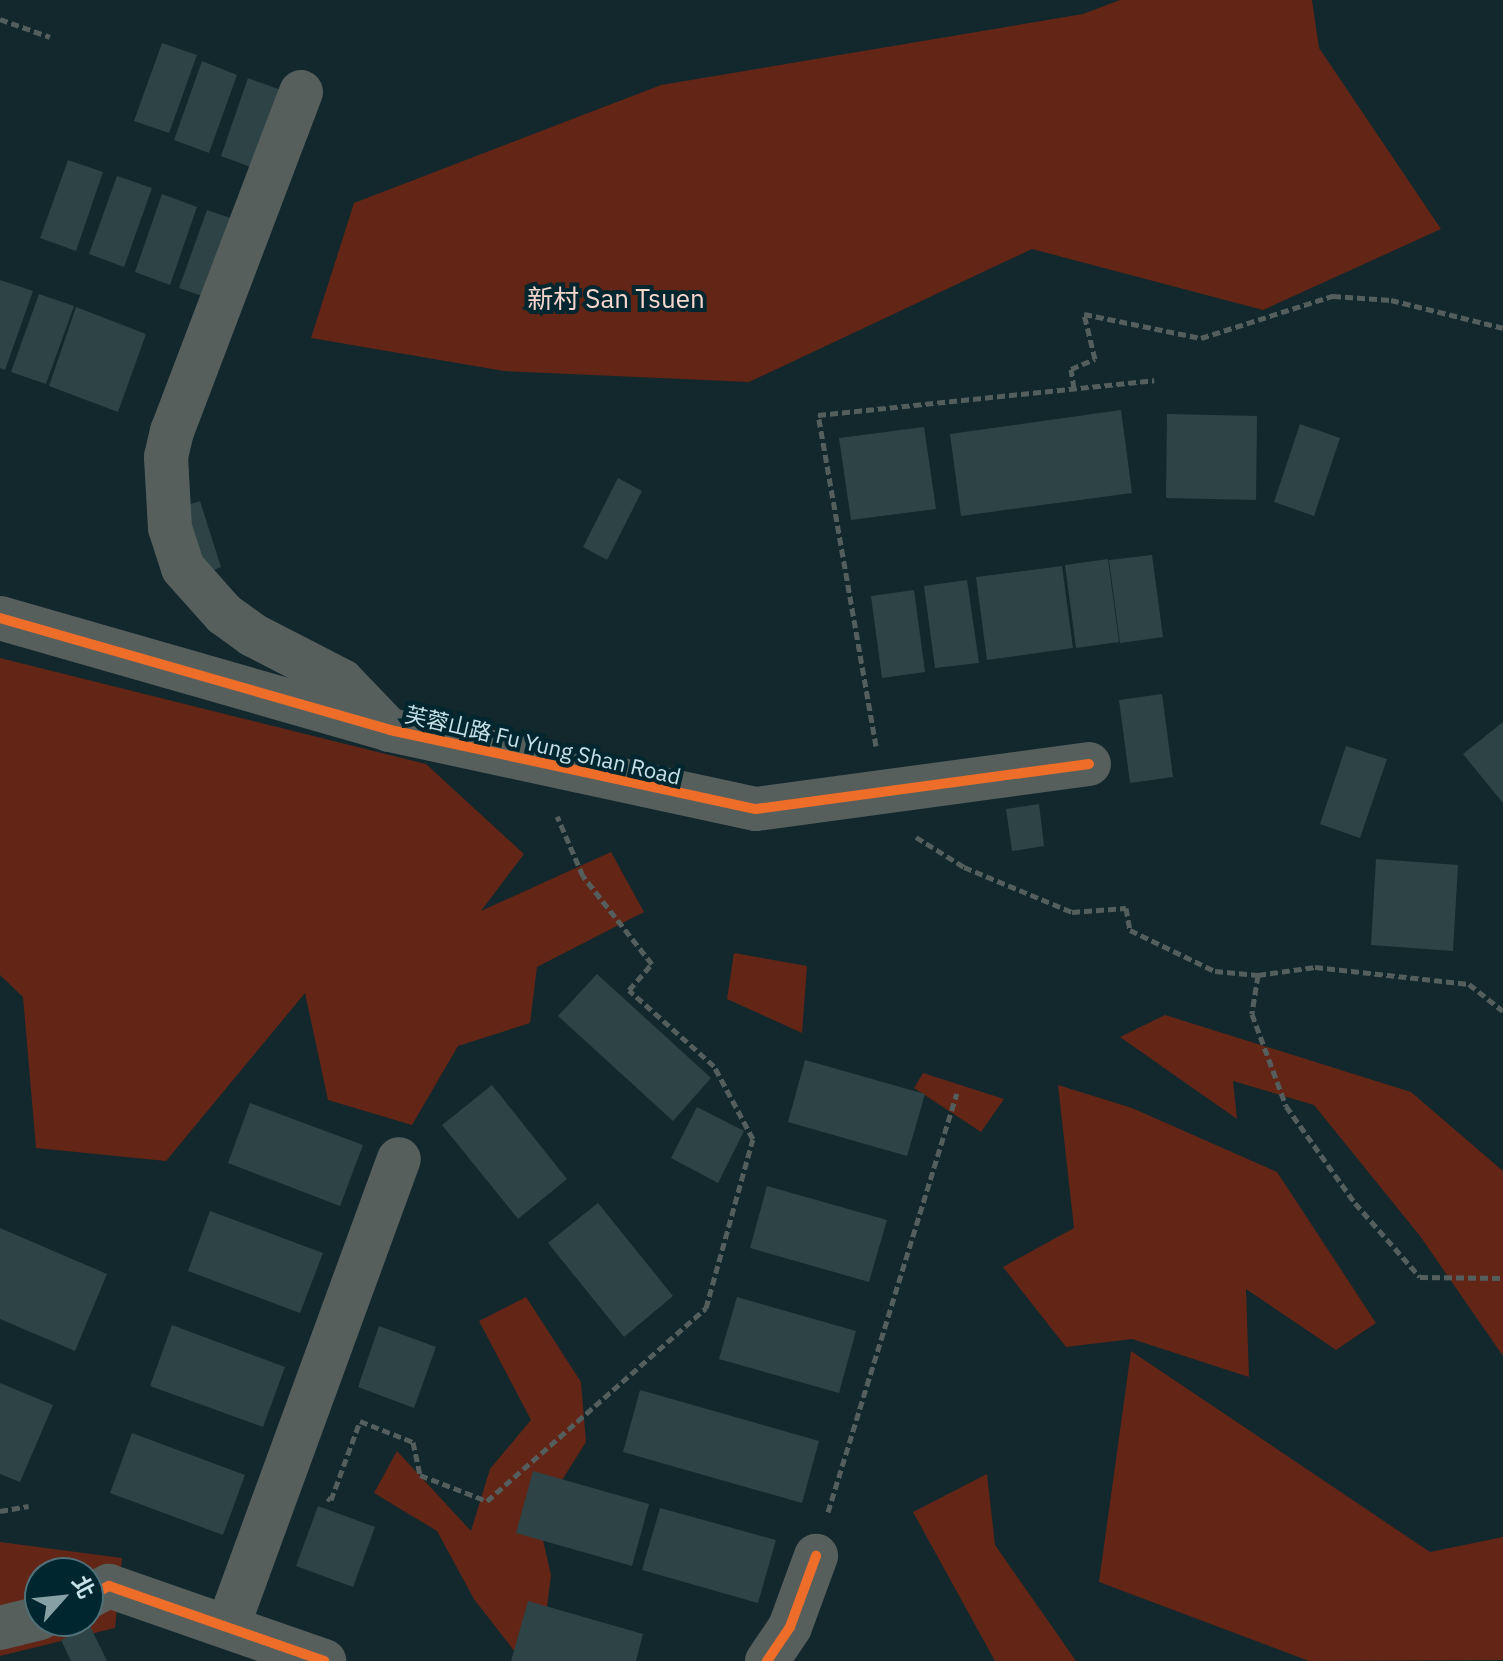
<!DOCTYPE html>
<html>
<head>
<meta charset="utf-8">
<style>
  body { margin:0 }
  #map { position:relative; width:1503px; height:1661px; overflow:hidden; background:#12282d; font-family:"IBM Plex Sans","Noto Sans TC",sans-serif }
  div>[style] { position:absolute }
  .green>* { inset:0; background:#622516 }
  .building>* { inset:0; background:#2e4346 }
  .path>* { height:5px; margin-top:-2.5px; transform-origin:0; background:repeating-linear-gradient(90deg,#535e5d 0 8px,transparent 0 12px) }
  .minor>* { height:44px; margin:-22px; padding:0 22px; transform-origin:22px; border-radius:22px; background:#575f5d }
  .cycleway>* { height:10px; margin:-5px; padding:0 5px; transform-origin:5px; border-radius:5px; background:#ee6e29 }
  span { translate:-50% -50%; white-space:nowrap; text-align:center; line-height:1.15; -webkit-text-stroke:8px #00262f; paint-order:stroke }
  .street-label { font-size:22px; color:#c6e0e7 }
  .quarter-label { font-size:26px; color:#f8d6cd }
  .north { position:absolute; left:24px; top:1557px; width:80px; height:80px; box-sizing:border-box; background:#00262f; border:2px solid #4f7079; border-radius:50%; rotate:63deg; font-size:22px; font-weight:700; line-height:32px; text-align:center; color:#c6e0e7 }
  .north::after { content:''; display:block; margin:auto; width:28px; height:36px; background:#87a0a6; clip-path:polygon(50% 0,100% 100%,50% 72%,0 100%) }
</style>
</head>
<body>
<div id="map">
  <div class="green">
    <i style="clip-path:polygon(1120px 0,1312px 0,1319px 48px,1441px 229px,1263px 310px,1032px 249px,749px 382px,504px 371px,311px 338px,354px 203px,661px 85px,1083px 14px)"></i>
    <i style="clip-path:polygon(0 658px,426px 764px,524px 854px,481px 911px,611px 852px,644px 912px,537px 967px,530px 1023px,458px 1046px,412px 1125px,328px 1100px,305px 993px,166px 1161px,36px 1148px,23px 997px,0 975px)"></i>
    <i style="clip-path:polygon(734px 953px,807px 966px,802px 1033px,727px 999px)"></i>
    <i style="clip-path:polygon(1165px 1015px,1411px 1092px,1503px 1171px,1503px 1356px,1420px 1236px,1314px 1105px,1233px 1081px,1237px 1119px,1120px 1037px)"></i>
    <i style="clip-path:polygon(923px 1073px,1004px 1099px,981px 1132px,914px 1088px)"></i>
    <i style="clip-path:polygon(1058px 1085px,1132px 1108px,1277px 1172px,1376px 1323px,1336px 1350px,1246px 1289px,1249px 1377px,1132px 1339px,1066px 1347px,1003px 1267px,1074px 1228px)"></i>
    <i style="clip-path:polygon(526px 1297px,581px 1382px,586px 1442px,538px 1518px,551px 1575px,547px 1607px,522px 1661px,474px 1599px,437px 1531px,374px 1493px,397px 1451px,471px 1531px,490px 1469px,531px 1420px,479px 1321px)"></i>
    <i style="clip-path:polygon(1131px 1351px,1430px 1552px,1503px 1537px,1503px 1660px,1309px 1661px,1099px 1582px)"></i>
    <i style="clip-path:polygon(987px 1474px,995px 1545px,1076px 1661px,995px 1661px,913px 1512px)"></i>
    <i style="clip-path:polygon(evenodd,0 1542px,122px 1558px,115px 1628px,0 1656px,0 1542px,40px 1573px,88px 1573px,88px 1621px,40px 1621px,40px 1573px)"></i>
  </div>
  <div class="building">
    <i style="clip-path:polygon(162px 43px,197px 55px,169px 133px,134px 121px)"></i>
    <i style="clip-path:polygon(202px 61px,237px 75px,209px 153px,174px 140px)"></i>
    <i style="clip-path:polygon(248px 78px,284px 91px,256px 169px,221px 156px)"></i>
    <i style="clip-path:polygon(68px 160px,103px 172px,76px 251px,40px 238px)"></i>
    <i style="clip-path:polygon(117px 176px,152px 188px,124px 267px,89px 254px)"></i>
    <i style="clip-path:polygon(162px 194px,197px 207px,170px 285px,135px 272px)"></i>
    <i style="clip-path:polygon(207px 210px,242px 222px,214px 300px,179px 288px)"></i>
    <i style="clip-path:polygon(0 280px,33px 291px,5px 370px,0 368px)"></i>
    <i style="clip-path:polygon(39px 294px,74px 306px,46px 384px,11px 372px)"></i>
    <i style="clip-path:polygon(76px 307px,146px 334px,118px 412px,49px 386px)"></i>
    <i style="clip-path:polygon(1121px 410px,1132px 493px,961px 516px,950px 434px)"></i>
    <i style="clip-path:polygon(1167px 414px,1257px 416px,1256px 500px,1166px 498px)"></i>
    <i style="clip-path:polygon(1300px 424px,1340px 438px,1314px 516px,1274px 502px)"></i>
    <i style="clip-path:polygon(924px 427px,936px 509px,851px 520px,839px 438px)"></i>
    <i style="clip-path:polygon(618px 478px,642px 491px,607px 560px,583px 547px)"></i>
    <i style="clip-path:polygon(200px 501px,221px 567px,204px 574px,179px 508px)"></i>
    <i style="clip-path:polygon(1152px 555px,1163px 637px,1120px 643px,1109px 560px)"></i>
    <i style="clip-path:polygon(1108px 559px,1119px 642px,1076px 648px,1065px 565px)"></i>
    <i style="clip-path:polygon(1062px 566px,1073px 648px,987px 660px,976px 577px)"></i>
    <i style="clip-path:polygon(967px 580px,979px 663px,935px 668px,924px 586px)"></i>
    <i style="clip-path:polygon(914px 590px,925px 672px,882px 678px,871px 596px)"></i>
    <i style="clip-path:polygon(1162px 694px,1173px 777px,1130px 783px,1119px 700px)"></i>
    <i style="clip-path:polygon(1503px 722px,1503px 803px,1463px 754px)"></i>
    <i style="clip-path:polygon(1346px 746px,1387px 759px,1360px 838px,1320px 824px)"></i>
    <i style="clip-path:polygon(1039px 804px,1044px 846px,1012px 851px,1006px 809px)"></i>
    <i style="clip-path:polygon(1376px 859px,1458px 865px,1453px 951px,1371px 945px)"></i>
    <i style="clip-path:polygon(597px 974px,711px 1078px,673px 1121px,558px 1016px)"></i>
    <i style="clip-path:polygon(805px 1060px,925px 1094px,907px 1156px,788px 1122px)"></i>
    <i style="clip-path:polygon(492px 1085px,567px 1179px,518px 1219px,442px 1125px)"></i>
    <i style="clip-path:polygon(250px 1103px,363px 1145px,340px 1206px,228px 1163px)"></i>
    <i style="clip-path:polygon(697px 1107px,744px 1131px,718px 1183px,671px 1158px)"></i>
    <i style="clip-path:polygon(767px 1186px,887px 1220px,869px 1282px,750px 1248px)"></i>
    <i style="clip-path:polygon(598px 1203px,673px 1296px,624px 1337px,548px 1243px)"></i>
    <i style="clip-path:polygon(210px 1211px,323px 1253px,300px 1313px,188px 1271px)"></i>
    <i style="clip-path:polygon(0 1228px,107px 1274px,75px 1351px,0 1319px)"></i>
    <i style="clip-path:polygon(737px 1297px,856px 1331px,839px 1393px,719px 1359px)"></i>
    <i style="clip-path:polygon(172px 1325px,285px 1367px,263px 1427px,150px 1386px)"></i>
    <i style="clip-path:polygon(379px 1326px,436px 1347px,414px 1408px,358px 1387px)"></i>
    <i style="clip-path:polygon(0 1383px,53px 1405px,20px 1482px,0 1474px)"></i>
    <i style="clip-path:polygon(640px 1390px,819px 1441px,802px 1503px,623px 1452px)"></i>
    <i style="clip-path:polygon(132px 1433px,245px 1475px,223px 1535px,110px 1493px)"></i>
    <i style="clip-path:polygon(533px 1471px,649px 1504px,632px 1566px,516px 1533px)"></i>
    <i style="clip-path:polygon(318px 1506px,375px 1527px,353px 1587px,296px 1566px)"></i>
    <i style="clip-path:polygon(660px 1508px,776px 1540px,758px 1603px,642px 1570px)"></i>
    <i style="clip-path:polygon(528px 1601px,643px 1634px,636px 1661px,511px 1661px)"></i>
    <i style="clip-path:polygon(90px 1626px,107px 1661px,71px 1661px,61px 1640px)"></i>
  </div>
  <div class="path">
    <i style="left:0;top:19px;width:53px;rotate:19.8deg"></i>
    <i style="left:1074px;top:388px;width:19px;rotate:-99deg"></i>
    <i style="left:1071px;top:369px;width:26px;rotate:-23deg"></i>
    <i style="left:1095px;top:359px;width:46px;rotate:-103.7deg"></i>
    <i style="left:1084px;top:314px;width:119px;rotate:11.6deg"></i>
    <i style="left:1201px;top:338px;width:139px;rotate:-17.7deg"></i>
    <i style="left:1333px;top:296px;width:58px;rotate:3.9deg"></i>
    <i style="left:1391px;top:300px;width:115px;rotate:14deg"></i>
    <i style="left:876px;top:746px;width:336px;rotate:-99.9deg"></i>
    <i style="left:818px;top:415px;width:338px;rotate:-5.9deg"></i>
    <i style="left:916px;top:837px;width:57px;rotate:32deg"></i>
    <i style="left:964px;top:867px;width:117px;rotate:22.6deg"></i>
    <i style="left:1072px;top:912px;width:54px;rotate:-4.2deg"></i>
    <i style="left:1126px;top:908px;width:22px;rotate:80deg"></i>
    <i style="left:1130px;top:930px;width:94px;rotate:25.8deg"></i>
    <i style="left:1215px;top:971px;width:43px;rotate:5.3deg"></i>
    <i style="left:1258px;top:975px;width:58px;rotate:-8deg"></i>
    <i style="left:1315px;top:967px;width:155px;rotate:6.3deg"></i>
    <i style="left:1469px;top:984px;width:43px;rotate:38.5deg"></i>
    <i style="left:1258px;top:975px;width:39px;rotate:99deg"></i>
    <i style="left:1252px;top:1014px;width:98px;rotate:69.7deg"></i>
    <i style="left:1286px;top:1106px;width:119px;rotate:54.6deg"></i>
    <i style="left:1355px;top:1203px;width:98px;rotate:48.7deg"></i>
    <i style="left:1420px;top:1277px;width:83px;rotate:0.7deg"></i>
    <i style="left:327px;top:1498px;width:4px;rotate:27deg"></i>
    <i style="left:331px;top:1500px;width:84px;rotate:-69.8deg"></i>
    <i style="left:360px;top:1421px;width:57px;rotate:21.6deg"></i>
    <i style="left:413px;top:1442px;width:34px;rotate:78deg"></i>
    <i style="left:420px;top:1475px;width:72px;rotate:21.2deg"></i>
    <i style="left:487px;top:1501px;width:292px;rotate:-41.4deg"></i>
    <i style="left:706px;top:1308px;width:175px;rotate:-74.5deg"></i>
    <i style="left:753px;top:1139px;width:83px;rotate:-118.1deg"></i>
    <i style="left:714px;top:1066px;width:114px;rotate:-138.2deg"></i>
    <i style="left:629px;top:990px;width:35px;rotate:-49deg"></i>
    <i style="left:652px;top:964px;width:112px;rotate:-128.1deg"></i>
    <i style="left:583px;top:876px;width:65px;rotate:-113.4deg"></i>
    <i style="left:0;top:1511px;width:29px;rotate:-10deg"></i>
    <i style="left:828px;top:1512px;width:438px;rotate:-72.9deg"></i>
  </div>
  <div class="minor">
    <i style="left:301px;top:92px;width:363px;rotate:110.8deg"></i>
    <i style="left:172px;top:431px;width:27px;rotate:103deg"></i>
    <i style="left:166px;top:457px;width:71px;rotate:86.8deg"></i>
    <i style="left:170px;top:528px;width:42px;rotate:72deg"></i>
    <i style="left:183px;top:568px;width:62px;rotate:48.3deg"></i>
    <i style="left:224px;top:614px;width:36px;rotate:36deg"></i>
    <i style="left:253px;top:635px;width:100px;rotate:27.3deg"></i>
    <i style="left:342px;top:681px;width:68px;rotate:46.2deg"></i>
    <i style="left:0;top:618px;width:406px;rotate:16deg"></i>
    <i style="left:390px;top:730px;width:374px;rotate:12.2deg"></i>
    <i style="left:756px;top:809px;width:336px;rotate:-7.7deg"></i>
    <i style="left:88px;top:1597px;width:24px;rotate:-28deg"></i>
    <i style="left:109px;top:1586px;width:228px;rotate:19.2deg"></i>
    <i style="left:228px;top:1626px;width:497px;rotate:-69.9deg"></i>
    <i style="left:0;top:1628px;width:41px;rotate:-14deg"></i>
    <i style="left:767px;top:1661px;width:41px;rotate:-55.9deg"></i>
    <i style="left:790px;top:1627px;width:76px;rotate:-69.9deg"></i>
  </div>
  <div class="cycleway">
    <i style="left:0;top:618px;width:406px;rotate:16deg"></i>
    <i style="left:390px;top:730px;width:374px;rotate:12.2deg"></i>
    <i style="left:756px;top:809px;width:336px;rotate:-7.7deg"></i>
    <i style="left:88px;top:1597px;width:24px;rotate:-28deg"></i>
    <i style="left:109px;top:1586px;width:228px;rotate:19.2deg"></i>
    <i style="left:767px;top:1661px;width:41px;rotate:-55.9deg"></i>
    <i style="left:790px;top:1627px;width:76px;rotate:-69.9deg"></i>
  </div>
  <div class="street-label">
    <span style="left:543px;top:745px;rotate:13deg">芙蓉山路 Fu Yung Shan Road</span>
  </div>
  <div class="quarter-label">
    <span style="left:616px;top:299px">新村 San Tsuen</span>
  </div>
  <div class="north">北</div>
</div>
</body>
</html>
